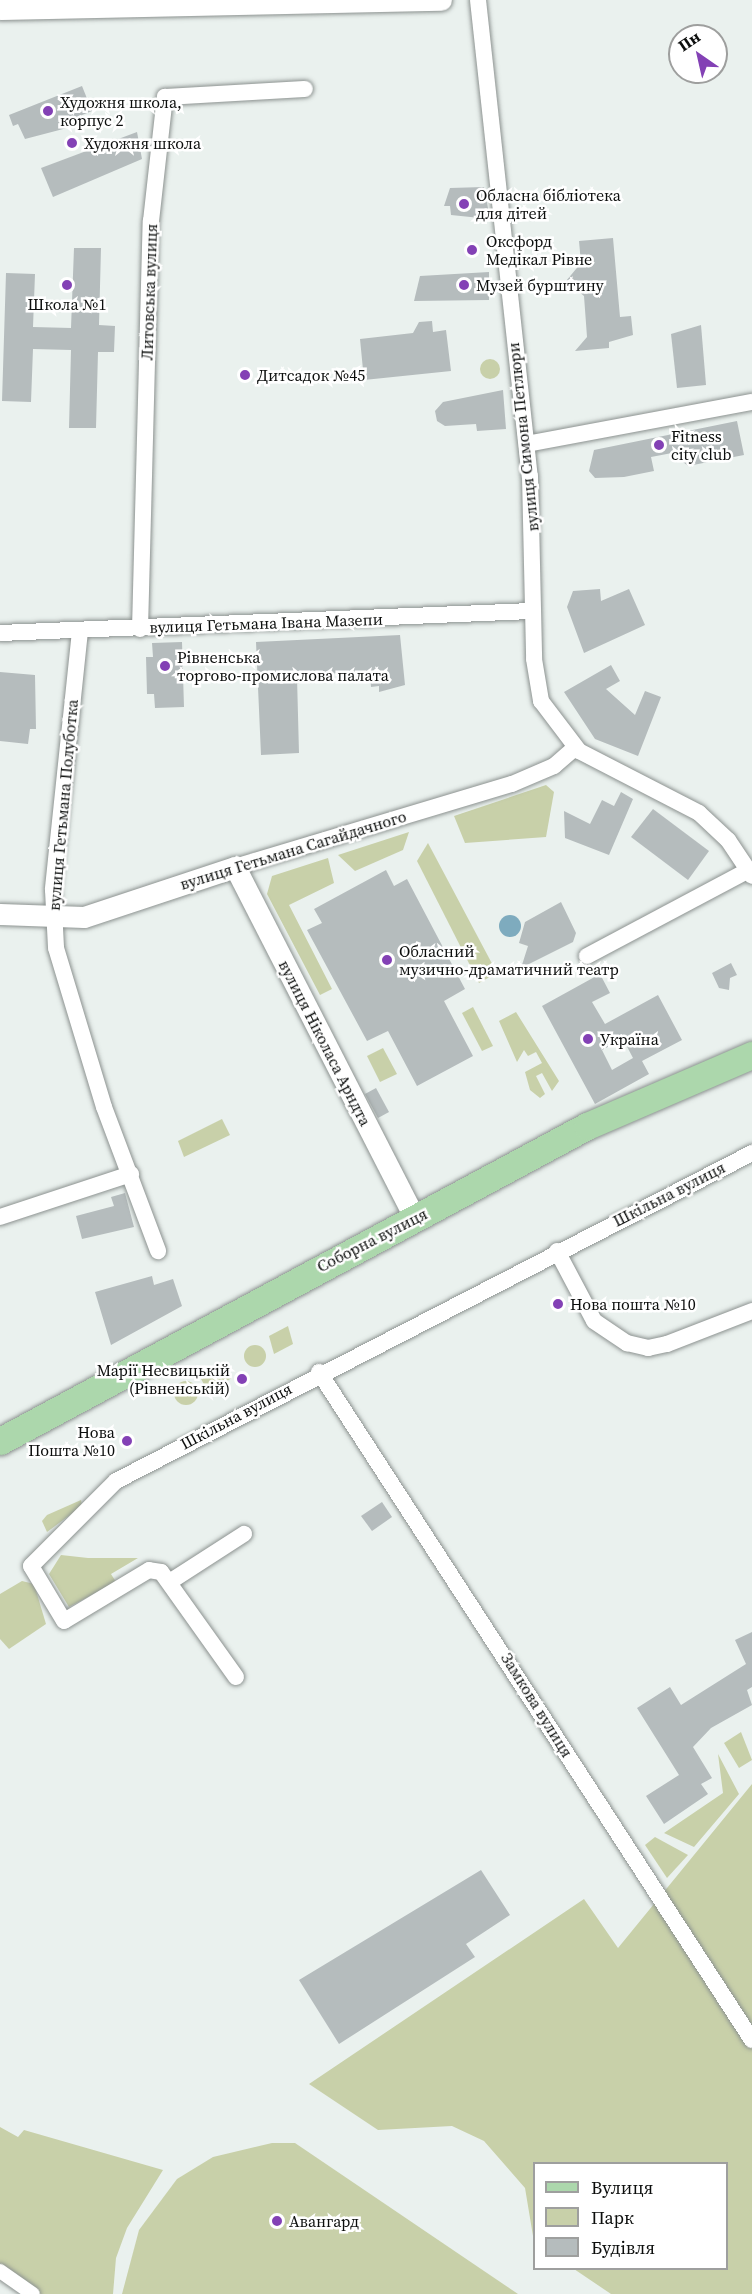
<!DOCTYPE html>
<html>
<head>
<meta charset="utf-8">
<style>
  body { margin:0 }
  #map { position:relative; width:752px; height:2294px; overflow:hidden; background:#eaf1ee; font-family:"Source Serif 4",serif }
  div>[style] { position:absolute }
  .green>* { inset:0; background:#c8d0a9 }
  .round { border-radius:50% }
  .water>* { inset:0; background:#7eabbe }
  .building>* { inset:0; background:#b5bcbd }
  .roads { filter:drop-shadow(0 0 2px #8c9290) drop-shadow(0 0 2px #8c9290) }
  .pedestrian>* { height:14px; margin:-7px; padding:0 7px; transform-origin:7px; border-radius:7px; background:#fff }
  .minor>* { height:16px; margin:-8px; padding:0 8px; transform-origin:8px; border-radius:8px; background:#fff }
  .tertiary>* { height:21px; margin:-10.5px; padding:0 10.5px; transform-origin:10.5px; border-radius:10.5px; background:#fff }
  .primary>* { height:27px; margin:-13.5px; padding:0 13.5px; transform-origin:13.5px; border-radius:13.5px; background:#acd7ac }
  .dots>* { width:16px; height:16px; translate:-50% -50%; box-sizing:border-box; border:3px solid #fff; border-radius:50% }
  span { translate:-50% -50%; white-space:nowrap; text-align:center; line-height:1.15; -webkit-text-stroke:5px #fff; paint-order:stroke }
  .poi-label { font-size:16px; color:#0c0e0d }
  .left { translate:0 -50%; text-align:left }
  .right { translate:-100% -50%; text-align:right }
  .street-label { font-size:16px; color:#0c0e0d }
  .legend { position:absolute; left:533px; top:2162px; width:195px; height:108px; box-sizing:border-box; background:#fff; border:2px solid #9e9f9e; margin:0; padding:8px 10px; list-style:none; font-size:18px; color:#0c0e0d }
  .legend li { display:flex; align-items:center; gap:12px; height:30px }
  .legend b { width:30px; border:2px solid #9e9f9e }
  .north { position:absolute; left:668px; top:24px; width:60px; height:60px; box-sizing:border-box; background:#fff; border:2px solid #9e9f9e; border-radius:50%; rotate:326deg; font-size:16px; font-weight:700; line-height:24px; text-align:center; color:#0c0e0d }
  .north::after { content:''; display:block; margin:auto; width:21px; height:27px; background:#8341b5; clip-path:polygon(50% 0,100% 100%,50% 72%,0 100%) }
</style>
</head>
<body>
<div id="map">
  <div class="green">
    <i class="round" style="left:480px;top:359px;width:20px;height:20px"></i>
    <i style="clip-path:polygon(546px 785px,554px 792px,546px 837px,465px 843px,454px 816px)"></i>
    <i style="clip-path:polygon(409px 832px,403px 850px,355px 871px,338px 855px)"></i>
    <i style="clip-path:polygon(428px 843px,497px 973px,479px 983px,417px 861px)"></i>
    <i style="clip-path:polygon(328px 858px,334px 883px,289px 905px,332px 989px,320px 995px,267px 894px,272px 876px)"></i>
    <i style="clip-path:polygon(473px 1007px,493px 1046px,482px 1051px,462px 1013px)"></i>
    <i style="clip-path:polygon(516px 1012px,559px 1081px,552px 1091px,542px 1073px,536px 1076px,545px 1094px,540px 1098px,530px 1090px,525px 1072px,542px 1063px,536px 1052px,528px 1056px,524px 1050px,517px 1062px,499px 1021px)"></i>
    <i style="clip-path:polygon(383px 1048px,397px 1074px,380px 1082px,367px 1056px)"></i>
    <i style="clip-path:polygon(222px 1119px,230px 1135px,184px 1157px,178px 1141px)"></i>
    <i style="clip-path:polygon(288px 1326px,293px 1344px,274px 1354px,269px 1336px)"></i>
    <i class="round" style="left:244px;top:1345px;width:22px;height:22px"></i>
    <i style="clip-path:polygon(217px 1366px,232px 1378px,208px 1392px,200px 1377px)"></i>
    <i class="round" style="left:174px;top:1381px;width:24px;height:24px"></i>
    <i style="clip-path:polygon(81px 1500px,82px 1506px,47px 1532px,42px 1521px,47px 1515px)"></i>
    <i style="clip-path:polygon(61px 1555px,88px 1558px,138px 1558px,111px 1574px,116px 1582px,69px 1607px,49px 1574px)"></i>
    <i style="clip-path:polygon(22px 1581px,34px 1584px,46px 1624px,9px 1649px,0 1639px,0 1594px)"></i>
    <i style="clip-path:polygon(741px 1732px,752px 1760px,739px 1768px,724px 1743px)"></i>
    <i style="clip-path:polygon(718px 1754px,739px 1794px,694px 1847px,664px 1833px,723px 1793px)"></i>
    <i style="clip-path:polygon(752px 1784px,752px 2294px,611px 2294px,574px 2269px,726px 2268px,726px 2164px,534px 2164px,534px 2242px,525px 2188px,484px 2141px,452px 2126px,378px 2130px,309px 2084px,584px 1899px,618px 1948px)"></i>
    <i style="clip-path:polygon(655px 1837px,688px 1855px,667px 1878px,645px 1845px)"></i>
    <i style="clip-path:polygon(0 2127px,18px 2137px,24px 2130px,163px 2170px,127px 2228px,116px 2258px,113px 2294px,33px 2294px,0 2271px)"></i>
    <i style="clip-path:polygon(272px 2143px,295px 2143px,518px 2294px,122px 2294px,139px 2230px,177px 2179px,213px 2157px)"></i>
  </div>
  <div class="water">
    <i class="round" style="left:499px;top:915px;width:22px;height:22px"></i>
  </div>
  <div class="building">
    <i style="clip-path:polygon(82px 86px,92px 111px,65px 122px,67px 128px,25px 139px,18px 124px,13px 126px,9px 115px)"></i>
    <i style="clip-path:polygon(137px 132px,142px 159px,53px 197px,41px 168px)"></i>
    <i style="clip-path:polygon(484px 187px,490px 219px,451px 215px,450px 206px,444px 206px,450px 188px)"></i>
    <i style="clip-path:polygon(613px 238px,620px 317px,631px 316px,633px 335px,609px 342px,609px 348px,575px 351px,587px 337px,584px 296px,566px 281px,581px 263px,579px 241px)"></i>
    <i style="clip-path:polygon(74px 248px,101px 248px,99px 325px,115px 326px,114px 352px,98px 352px,96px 428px,69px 428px,71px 350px,33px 349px,31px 402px,2px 401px,6px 273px,35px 274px,33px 327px,71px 328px)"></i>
    <i style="clip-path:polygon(489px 272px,489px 300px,414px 301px,420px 276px)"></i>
    <i style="clip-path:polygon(432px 321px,433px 332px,446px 330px,451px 371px,364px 380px,360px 339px,413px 333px,419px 322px)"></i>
    <i style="clip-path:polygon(701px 325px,706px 385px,677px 388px,671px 334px)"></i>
    <i style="clip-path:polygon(503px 390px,506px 429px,477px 431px,476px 424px,445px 426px,437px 421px,435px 411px,443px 402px)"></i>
    <i style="clip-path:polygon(737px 421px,744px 455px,688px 466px,672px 453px,651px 457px,654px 471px,624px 477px,595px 478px,589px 471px,594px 450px)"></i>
    <i style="clip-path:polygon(600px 589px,601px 601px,629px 589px,645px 625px,584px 653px,567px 607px,573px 591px)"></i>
    <i style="clip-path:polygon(400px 635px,405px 685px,379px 692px,379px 686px,371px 687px,370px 674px,348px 672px,297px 677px,299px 753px,261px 755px,256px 642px)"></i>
    <i style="clip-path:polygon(182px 642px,184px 707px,155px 708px,154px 694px,147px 694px,146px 657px,153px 657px,152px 643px)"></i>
    <i style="clip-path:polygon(611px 665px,620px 681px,606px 689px,635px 715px,645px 691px,661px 697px,638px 756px,595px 739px,564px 692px)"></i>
    <i style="clip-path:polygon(0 672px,35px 675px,36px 729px,30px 729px,28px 744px,0 741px)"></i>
    <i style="clip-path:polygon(621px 792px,633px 799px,609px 855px,565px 838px,564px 811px,590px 824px,602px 800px,614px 806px)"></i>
    <i style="clip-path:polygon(653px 809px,709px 851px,688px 880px,631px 837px)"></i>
    <i style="clip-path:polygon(386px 870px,394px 886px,407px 879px,465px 989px,444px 1001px,473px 1056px,417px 1086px,388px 1031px,367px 1041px,307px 930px,322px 923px,314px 909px)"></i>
    <i style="clip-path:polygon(561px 902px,576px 933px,573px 942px,521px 968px,528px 946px,519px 943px,525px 922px)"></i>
    <i style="clip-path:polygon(731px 963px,737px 975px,730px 978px,729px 990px,719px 988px,712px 973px)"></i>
    <i style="clip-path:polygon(evenodd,600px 974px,610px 993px,592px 1002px,605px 1024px,658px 995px,682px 1040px,642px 1061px,649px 1074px,595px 1104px,542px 1006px,600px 974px,623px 1039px,633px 1058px,612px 1070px,602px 1050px,623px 1039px)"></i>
    <i style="clip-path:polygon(376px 1088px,389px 1112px,378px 1118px,365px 1094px)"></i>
    <i style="clip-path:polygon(125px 1193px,134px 1227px,82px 1239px,76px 1216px,114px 1206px,111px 1197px)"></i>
    <i style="clip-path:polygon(152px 1276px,154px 1285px,173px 1279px,182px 1306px,111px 1345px,95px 1292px)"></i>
    <i style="clip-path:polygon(382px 1502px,392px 1517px,372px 1531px,361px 1516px)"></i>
    <i style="clip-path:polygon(752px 1632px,752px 1687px,747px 1690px,752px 1705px,711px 1728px,693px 1747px,712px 1778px,701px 1784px,708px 1794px,664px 1824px,646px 1796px,679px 1775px,637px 1708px,670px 1687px,681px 1705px,746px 1664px,735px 1640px)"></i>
    <i style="clip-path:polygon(481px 1870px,510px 1915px,466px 1944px,475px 1957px,339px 2044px,299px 1980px)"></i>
  </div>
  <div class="roads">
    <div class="pedestrian">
      <i style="left:0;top:2271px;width:40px;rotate:34.9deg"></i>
    </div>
    <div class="minor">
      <i style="left:478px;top:0;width:479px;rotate:83.8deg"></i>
      <i style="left:530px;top:476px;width:183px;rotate:88.7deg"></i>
      <i style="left:534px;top:659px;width:43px;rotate:80.5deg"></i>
      <i style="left:541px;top:701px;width:63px;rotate:52.8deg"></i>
      <i style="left:579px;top:751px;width:135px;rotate:27.3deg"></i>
      <i style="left:699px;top:813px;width:40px;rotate:43deg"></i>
      <i style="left:728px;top:840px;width:43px;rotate:56.3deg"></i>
      <i style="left:527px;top:444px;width:229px;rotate:-10.6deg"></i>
      <i style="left:140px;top:629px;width:408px;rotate:-88.5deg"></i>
      <i style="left:151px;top:221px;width:125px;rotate:-83.6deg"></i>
      <i style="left:165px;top:97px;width:140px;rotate:-3.3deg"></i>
      <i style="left:80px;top:631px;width:260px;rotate:96deg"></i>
      <i style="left:53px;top:890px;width:58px;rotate:87deg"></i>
      <i style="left:56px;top:948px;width:166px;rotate:73.2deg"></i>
      <i style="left:104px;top:1107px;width:154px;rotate:69.4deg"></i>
      <i style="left:0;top:633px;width:532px;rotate:-2.37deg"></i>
      <i style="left:235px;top:867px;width:289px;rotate:-16.7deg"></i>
      <i style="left:512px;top:784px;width:46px;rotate:-23.2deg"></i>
      <i style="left:554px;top:766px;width:28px;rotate:-41deg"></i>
      <i style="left:587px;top:956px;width:183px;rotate:-28deg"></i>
      <i style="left:0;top:1217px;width:138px;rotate:-18.2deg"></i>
      <i style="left:557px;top:1251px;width:79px;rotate:62.1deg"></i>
      <i style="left:594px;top:1321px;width:40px;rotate:34deg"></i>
      <i style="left:627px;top:1343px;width:22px;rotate:13deg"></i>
      <i style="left:648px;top:1348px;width:19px;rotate:-12deg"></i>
      <i style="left:667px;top:1344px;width:91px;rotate:-21.2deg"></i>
      <i style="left:319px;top:1372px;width:796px;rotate:57.05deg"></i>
      <i style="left:171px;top:1581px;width:87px;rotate:-32.8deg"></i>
      <i style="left:236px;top:1677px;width:129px;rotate:-125.5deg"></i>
      <i style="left:161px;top:1572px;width:12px;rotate:-171deg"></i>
      <i style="left:149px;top:1570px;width:99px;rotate:149deg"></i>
      <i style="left:64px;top:1621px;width:64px;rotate:-121deg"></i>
      <i style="left:31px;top:1566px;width:120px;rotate:-45deg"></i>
      <i style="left:116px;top:1481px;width:716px;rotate:-27.28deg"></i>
    </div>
    <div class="tertiary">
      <i style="left:0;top:9px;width:441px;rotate:-1.2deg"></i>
      <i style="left:0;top:914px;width:84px;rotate:2deg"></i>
      <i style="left:84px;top:917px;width:159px;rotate:-18.3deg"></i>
      <i style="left:235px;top:867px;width:394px;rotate:62.9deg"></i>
    </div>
    <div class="primary">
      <i style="left:0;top:1441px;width:666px;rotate:-28.22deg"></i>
      <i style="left:587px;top:1126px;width:180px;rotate:-23.3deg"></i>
    </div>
  </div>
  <div class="dots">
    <i style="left:48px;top:111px;background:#8341b5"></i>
    <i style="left:72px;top:143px;background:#8341b5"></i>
    <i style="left:464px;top:204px;background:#8341b5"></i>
    <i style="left:472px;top:250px;background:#8341b5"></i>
    <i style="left:67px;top:285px;background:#8341b5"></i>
    <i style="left:464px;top:285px;background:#8341b5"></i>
    <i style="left:245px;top:375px;background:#8341b5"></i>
    <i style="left:659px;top:445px;background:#8341b5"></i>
    <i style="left:165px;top:666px;background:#8341b5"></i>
    <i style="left:387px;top:960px;background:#8341b5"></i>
    <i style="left:588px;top:1039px;background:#8341b5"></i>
    <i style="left:558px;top:1304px;background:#8341b5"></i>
    <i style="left:242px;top:1379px;background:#8341b5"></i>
    <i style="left:127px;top:1441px;background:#8341b5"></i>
    <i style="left:277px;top:2221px;background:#8341b5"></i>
  </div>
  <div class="poi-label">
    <span class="left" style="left:60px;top:111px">Художня школа,<br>корпус 2</span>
    <span class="left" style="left:84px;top:143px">Художня школа</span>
    <span class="left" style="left:476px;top:204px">Обласна бібліотека<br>для дітей</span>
    <span class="left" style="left:486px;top:250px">Оксфорд<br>Медікал Рівне</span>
    <span class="left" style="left:476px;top:285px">Музей бурштину</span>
    <span style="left:67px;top:304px">Школа №1</span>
    <span class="left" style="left:257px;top:375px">Дитсадок №45</span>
    <span class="left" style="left:671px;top:445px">Fitness<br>city club</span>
    <span class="left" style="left:177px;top:666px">Рівненська<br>торгово-промислова палата</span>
    <span class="left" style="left:399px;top:960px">Обласний<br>музично-драматичний театр</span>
    <span class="left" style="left:600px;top:1039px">Україна</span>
    <span class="left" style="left:570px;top:1304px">Нова пошта №10</span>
    <span class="right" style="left:230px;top:1379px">Марії Несвицькій<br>(Рівненській)</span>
    <span class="right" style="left:115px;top:1441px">Нова<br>Пошта №10</span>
    <span class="left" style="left:289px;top:2221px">Авангард</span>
  </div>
  <div class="street-label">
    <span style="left:149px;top:292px;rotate:-88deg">Литовська вулиця</span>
    <span style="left:523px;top:437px;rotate:-96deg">вулиця Симона Петлюри</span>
    <span style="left:266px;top:623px;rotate:-2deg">вулиця Гетьмана Івана Мазепи</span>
    <span style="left:63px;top:805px;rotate:-85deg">вулиця Гетьмана Полуботка</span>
    <span style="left:293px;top:850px;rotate:-17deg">вулиця Гетьмана Сагайдачного</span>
    <span style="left:325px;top:1043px;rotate:63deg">вулиця Ніколаса Арндта</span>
    <span style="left:669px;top:1194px;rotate:-27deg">Шкільна вулиця</span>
    <span style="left:372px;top:1240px;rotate:-27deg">Соборна вулиця</span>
    <span style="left:236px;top:1416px;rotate:-28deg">Шкільна вулиця</span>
    <span style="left:537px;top:1705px;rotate:58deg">Замкова вулиця</span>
  </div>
  <ul class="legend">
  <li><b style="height:8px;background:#acd7ac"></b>Вулиця</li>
  <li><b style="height:16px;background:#c8d0a9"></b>Парк</li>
  <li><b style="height:16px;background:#b5bcbd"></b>Будівля</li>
  </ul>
  <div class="north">Пн</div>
</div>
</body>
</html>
